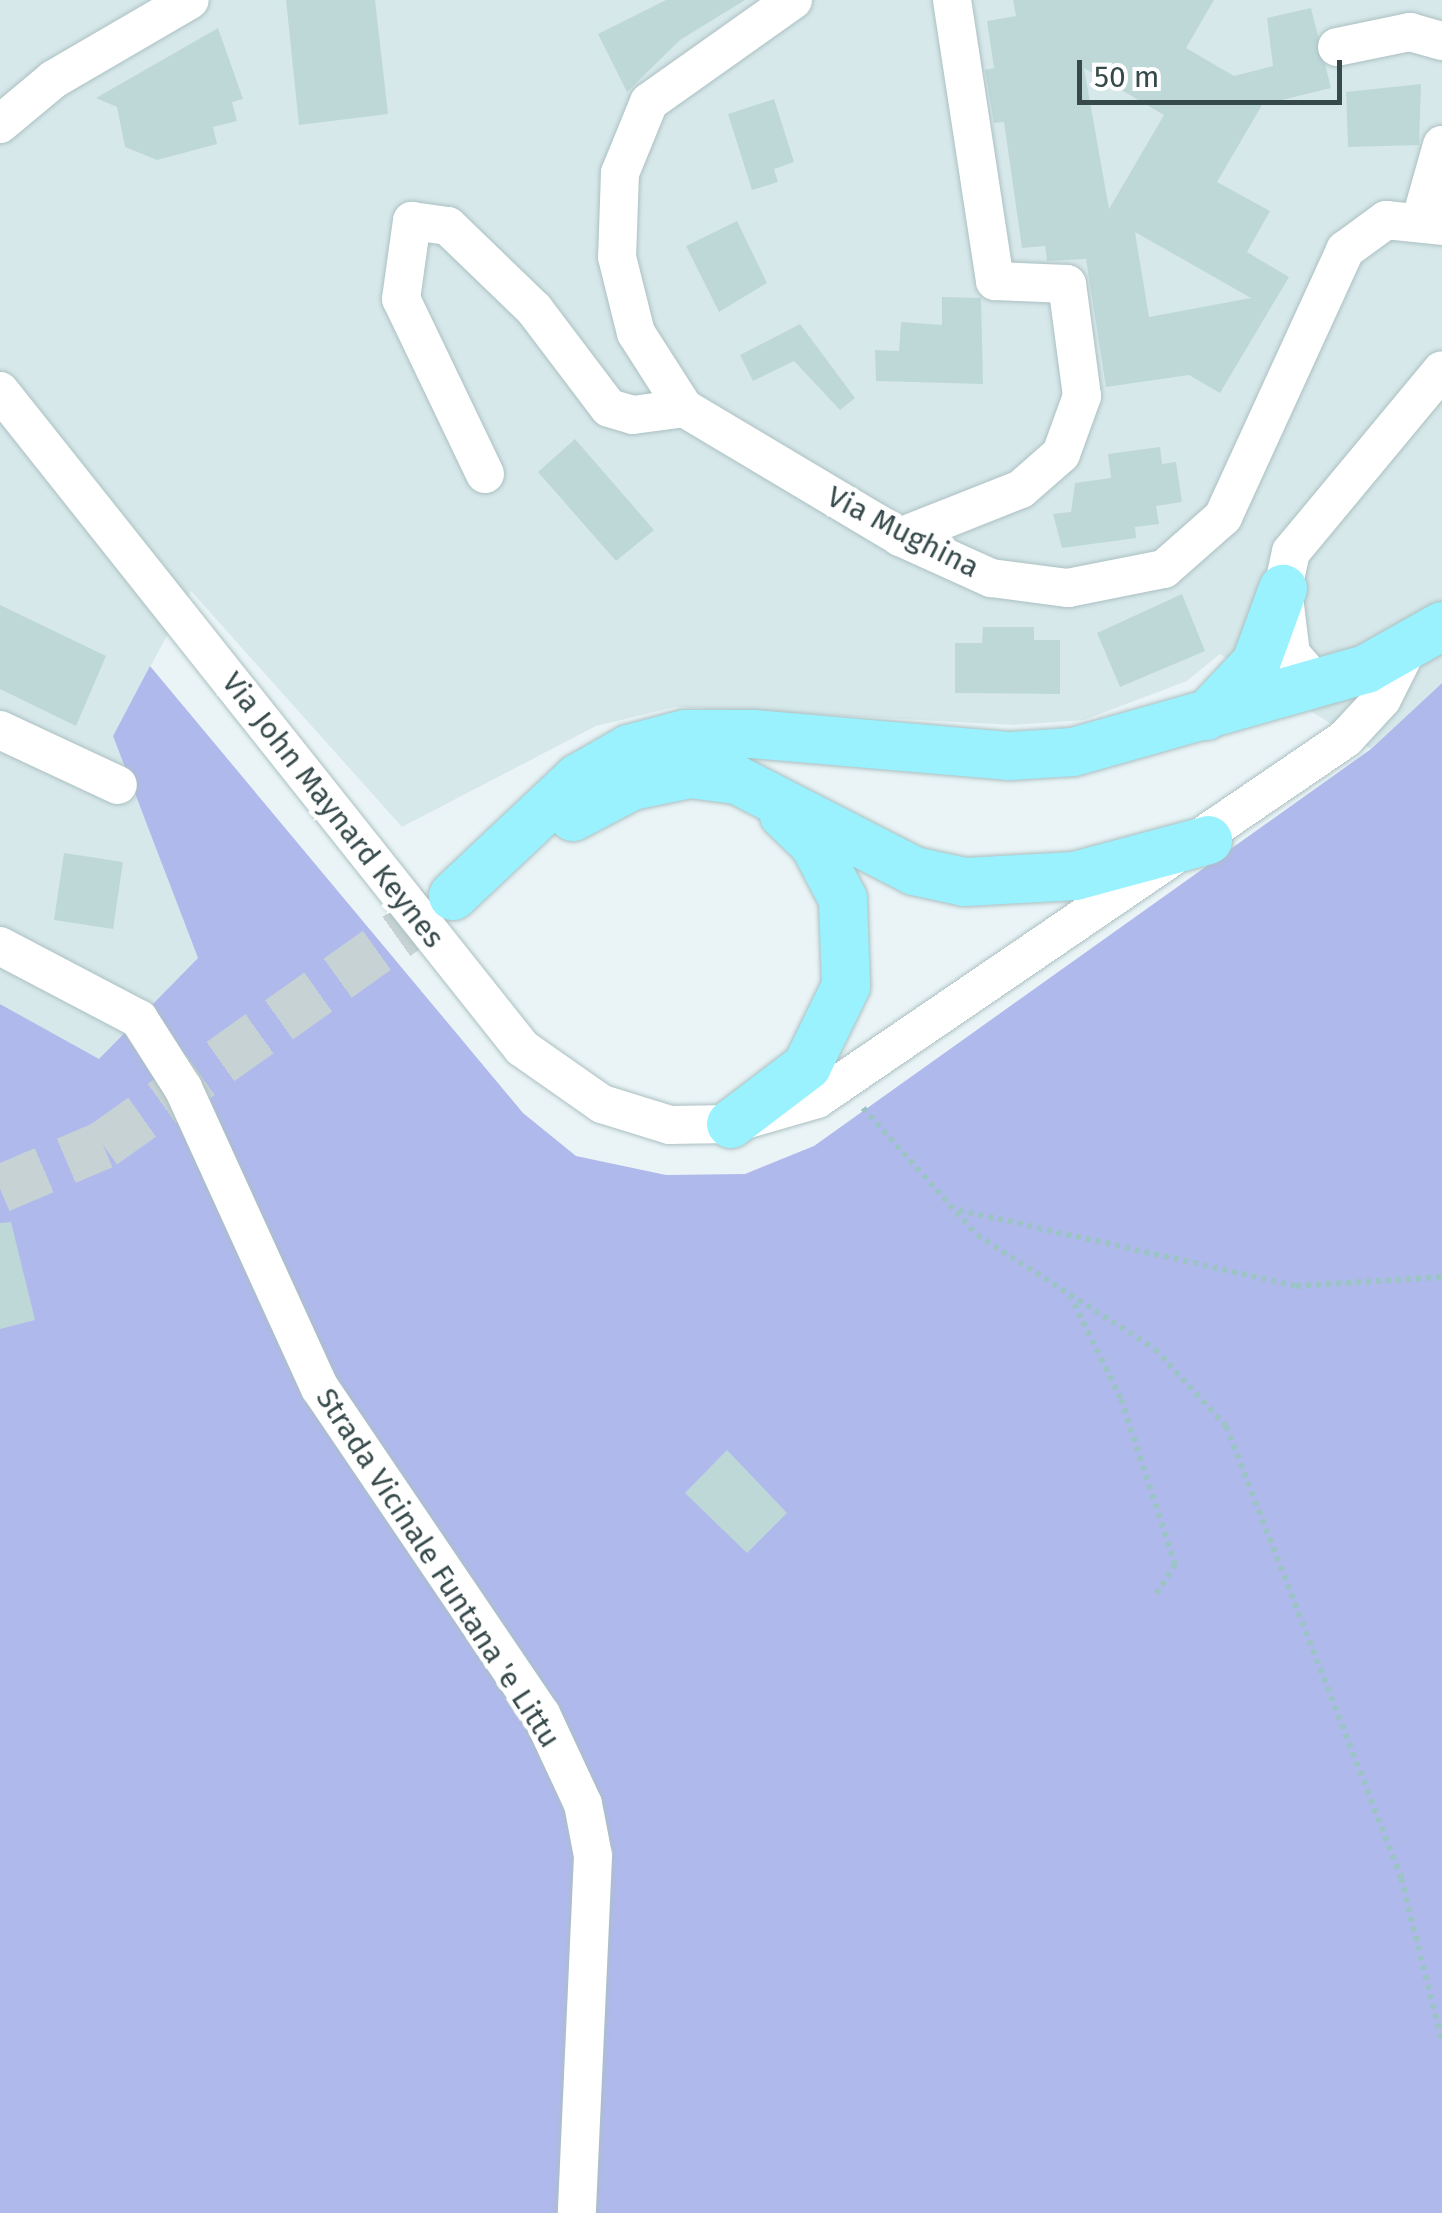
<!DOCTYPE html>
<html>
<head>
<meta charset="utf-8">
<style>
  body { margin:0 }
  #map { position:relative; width:1442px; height:2213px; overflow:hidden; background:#eaf4f6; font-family:"Fira Sans",sans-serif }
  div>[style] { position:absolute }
  .residential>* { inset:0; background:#d7e8ea }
  .green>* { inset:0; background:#b0b9ec }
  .building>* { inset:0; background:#bed8d8 }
  .major-tunnel>* { height:48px; margin-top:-24px; transform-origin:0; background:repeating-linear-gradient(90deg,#c6d2d4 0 48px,transparent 0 72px) }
  .path>* { height:6px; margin-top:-3px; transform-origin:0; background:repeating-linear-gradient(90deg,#9cc3c5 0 5px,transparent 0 10px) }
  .roads { filter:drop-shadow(0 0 2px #abc0c2) drop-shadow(0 0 2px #abc0c2) }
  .minor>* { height:38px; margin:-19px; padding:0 19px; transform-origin:19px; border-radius:19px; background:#fff }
  .major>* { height:48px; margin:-24px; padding:0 24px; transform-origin:24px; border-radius:24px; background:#9af2ff }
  span { translate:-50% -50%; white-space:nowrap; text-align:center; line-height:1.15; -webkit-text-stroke:9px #fff; paint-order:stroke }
  .street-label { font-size:30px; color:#374a4b }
  .scale { position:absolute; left:1077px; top:60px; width:265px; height:45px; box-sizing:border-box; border:5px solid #374a4b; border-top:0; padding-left:12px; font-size:30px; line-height:35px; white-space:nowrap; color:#374a4b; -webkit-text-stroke:8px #fff; paint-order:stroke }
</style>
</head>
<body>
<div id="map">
  <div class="residential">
    <i style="clip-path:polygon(0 0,1442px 0,1442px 683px,1371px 749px,1220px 654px,1187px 681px,1084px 720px,1014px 725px,675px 707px,596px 726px,402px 827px,191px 591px,113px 736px,198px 958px,99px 1060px,0 1004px)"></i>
  </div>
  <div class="green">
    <i style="clip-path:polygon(150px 666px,523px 1113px,576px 1156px,666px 1175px,745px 1174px,814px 1146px,1371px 749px,1442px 683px,1442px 2213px,0 2213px,0 1004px,99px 1059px,198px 958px,113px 736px)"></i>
  </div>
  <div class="building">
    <i style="clip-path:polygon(286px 0,375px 0,388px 114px,299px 125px)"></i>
    <i style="clip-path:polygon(666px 0,745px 0,680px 40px,627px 92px,598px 34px)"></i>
    <i style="clip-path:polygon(evenodd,1013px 0,1214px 0,1186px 48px,1234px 76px,1273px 66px,1267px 18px,1311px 8px,1331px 88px,1262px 105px,1217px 182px,1270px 211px,1247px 252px,1289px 277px,1220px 393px,1189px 375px,1106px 387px,1086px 259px,1047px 261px,1045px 246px,1022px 248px,1004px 122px,994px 123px,985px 70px,994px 68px,987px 21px,1016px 16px,1013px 0,1084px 68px,1164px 115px,1109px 209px,1084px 68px,1013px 0,1135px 232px,1251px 298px,1149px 317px,1135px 232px)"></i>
    <i style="clip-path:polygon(218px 28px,243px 99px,232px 102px,237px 121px,213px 127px,217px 144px,157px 160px,125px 147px,117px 107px,96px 98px)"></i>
    <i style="clip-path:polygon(1421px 84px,1419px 145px,1348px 147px,1346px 92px)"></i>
    <i style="clip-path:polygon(774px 99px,794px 162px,774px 169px,778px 182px,752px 190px,728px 114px)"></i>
    <i style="clip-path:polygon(737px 221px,767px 283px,719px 312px,686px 246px)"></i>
    <i style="clip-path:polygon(942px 297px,981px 298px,983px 384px,876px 381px,875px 350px,899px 351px,901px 322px,942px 325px)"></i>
    <i style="clip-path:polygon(800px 324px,855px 398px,840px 410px,794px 361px,753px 381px,740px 355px)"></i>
    <i style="clip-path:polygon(575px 439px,654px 530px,616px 561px,538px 472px)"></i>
    <i style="clip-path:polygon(1160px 447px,1162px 464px,1176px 462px,1182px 502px,1156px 506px,1159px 524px,1135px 527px,1136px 538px,1062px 548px,1053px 514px,1071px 512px,1075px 483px,1111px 478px,1108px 454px)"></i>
    <i style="clip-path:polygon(1182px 594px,1205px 651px,1120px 687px,1097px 633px)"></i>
    <i style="clip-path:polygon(0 605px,106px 656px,76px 726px,0 689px)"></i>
    <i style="clip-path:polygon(983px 627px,1034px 627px,1034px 640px,1060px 640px,1060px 694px,955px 693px,955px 643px,982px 643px)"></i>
    <i style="clip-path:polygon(64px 853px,123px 862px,113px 929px,54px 920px)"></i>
    <i style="clip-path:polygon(11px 1222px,35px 1320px,0 1329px,0 1223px)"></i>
    <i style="clip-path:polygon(727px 1450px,787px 1513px,747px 1553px,685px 1493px)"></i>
  </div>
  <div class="major-tunnel">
    <i style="left:0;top:1189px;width:112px;rotate:-23.1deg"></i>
    <i style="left:103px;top:1145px;width:430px;rotate:-35.4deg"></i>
  </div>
  <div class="path">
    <i style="left:863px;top:1108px;width:171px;rotate:48.1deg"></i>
    <i style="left:977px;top:1235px;width:211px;rotate:32.6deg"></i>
    <i style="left:1155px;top:1349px;width:105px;rotate:47.3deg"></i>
    <i style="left:1226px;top:1426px;width:485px;rotate:68.8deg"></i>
    <i style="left:1401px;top:1878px;width:168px;rotate:75.9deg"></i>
    <i style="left:959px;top:1210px;width:345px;rotate:12.7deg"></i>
    <i style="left:1296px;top:1286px;width:146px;rotate:-3.5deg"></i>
    <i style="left:1070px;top:1295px;width:116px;rotate:63.9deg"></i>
    <i style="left:1121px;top:1399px;width:174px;rotate:71.9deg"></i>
    <i style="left:1175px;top:1564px;width:39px;rotate:122deg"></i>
  </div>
  <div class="roads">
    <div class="minor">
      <i style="left:793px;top:0;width:176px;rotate:144.7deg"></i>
      <i style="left:649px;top:102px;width:77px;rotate:112.2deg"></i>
      <i style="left:620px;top:173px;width:84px;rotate:92deg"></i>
      <i style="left:617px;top:257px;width:78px;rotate:76deg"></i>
      <i style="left:636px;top:333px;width:89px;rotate:57.4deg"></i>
      <i style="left:684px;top:408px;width:252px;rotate:30.8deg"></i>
      <i style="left:900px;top:537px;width:100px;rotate:24.3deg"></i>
      <i style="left:991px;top:578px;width:78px;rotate:7.4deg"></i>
      <i style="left:1068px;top:588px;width:98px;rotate:-11.2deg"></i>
      <i style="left:1164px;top:569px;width:79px;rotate:-41.4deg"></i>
      <i style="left:1223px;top:517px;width:294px;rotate:-65.4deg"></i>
      <i style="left:1345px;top:250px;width:51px;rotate:-36.2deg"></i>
      <i style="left:1386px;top:220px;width:56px;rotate:6.1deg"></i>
      <i style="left:1337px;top:47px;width:75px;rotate:-11.6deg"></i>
      <i style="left:1410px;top:32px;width:33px;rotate:16deg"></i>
      <i style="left:0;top:124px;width:70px;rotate:-39.8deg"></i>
      <i style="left:54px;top:79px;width:157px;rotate:-30.2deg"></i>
      <i style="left:1421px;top:219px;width:77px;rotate:-74.2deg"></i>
      <i style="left:0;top:391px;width:839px;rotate:51.53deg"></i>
      <i style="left:522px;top:1048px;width:98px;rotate:35deg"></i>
      <i style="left:602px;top:1104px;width:71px;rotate:17.2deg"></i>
      <i style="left:670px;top:1125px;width:61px;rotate:-0.9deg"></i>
      <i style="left:731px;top:1124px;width:90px;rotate:-16.2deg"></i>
      <i style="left:817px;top:1099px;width:639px;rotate:-34.29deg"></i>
      <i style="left:1345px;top:739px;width:54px;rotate:-47.2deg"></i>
      <i style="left:1382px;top:699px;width:49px;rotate:-63.4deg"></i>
      <i style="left:485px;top:474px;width:194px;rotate:-115.6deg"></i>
      <i style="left:401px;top:299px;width:79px;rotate:-82deg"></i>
      <i style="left:412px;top:221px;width:36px;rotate:8deg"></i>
      <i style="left:448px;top:226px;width:120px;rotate:44deg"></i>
      <i style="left:534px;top:309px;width:124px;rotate:52.9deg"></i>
      <i style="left:609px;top:408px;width:25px;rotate:16deg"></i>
      <i style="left:633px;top:415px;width:51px;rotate:-7.8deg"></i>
      <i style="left:900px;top:537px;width:130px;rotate:-21.6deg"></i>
      <i style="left:1021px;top:489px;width:53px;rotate:-41.2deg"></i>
      <i style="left:1061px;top:454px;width:62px;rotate:-70.1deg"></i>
      <i style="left:1082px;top:396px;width:113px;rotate:-97.6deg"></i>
      <i style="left:1067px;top:284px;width:72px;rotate:-177.6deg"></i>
      <i style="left:995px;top:281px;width:284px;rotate:-98.7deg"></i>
      <i style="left:1317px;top:684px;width:40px;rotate:-131deg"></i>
      <i style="left:1291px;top:654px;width:65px;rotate:-97deg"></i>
      <i style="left:1283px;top:589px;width:38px;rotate:-78deg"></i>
      <i style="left:1291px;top:552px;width:236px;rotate:-50.3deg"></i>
      <i style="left:0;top:730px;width:130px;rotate:25deg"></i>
      <i style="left:0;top:946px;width:157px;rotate:27.7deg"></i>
      <i style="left:139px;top:1019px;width:82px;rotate:57.5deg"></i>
      <i style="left:183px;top:1088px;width:330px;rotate:65.5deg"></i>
      <i style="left:320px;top:1388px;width:394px;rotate:55.9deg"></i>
      <i style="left:541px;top:1714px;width:99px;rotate:65deg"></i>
      <i style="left:583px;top:1804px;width:53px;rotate:79.1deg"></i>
      <i style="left:593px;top:1856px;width:357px;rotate:92.6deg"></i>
    </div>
    <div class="major">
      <i style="left:1206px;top:716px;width:73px;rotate:-46.7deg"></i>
      <i style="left:1256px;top:663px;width:79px;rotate:-70deg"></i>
      <i style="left:573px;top:817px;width:67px;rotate:-27.7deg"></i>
      <i style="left:632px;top:786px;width:59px;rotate:-11.7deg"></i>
      <i style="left:690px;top:774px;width:47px;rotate:7.3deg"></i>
      <i style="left:737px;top:780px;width:199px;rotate:27.2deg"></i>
      <i style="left:914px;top:871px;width:52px;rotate:12.2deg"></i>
      <i style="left:965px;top:882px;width:110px;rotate:-3.1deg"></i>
      <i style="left:1075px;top:876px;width:138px;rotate:-15.1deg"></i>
      <i style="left:453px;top:896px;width:172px;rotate:-43.3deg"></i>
      <i style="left:578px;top:778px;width:59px;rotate:-29.6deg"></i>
      <i style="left:629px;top:749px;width:58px;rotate:-15deg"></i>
      <i style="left:685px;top:734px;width:68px"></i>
      <i style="left:753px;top:734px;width:258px;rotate:4.9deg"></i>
      <i style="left:1010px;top:756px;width:63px;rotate:-3.6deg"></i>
      <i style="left:1073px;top:752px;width:305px;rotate:-15.8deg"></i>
      <i style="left:1366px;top:669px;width:87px;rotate:-29.5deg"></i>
      <i style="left:731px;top:1124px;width:96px;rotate:-37.3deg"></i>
      <i style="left:807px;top:1066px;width:89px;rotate:-64deg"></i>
      <i style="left:846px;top:986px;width:87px;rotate:-92deg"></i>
      <i style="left:843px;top:899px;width:62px;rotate:-117.8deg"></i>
      <i style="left:814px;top:844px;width:42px;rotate:-136deg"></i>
    </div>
  </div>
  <div class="street-label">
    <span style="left:903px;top:532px;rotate:27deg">Via Mughina</span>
    <span style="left:333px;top:810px;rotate:52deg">Via John Maynard Keynes</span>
    <span style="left:438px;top:1568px;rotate:57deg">Strada Vicinale Funtana 'e Littu</span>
  </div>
  <div class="scale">50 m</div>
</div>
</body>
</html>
